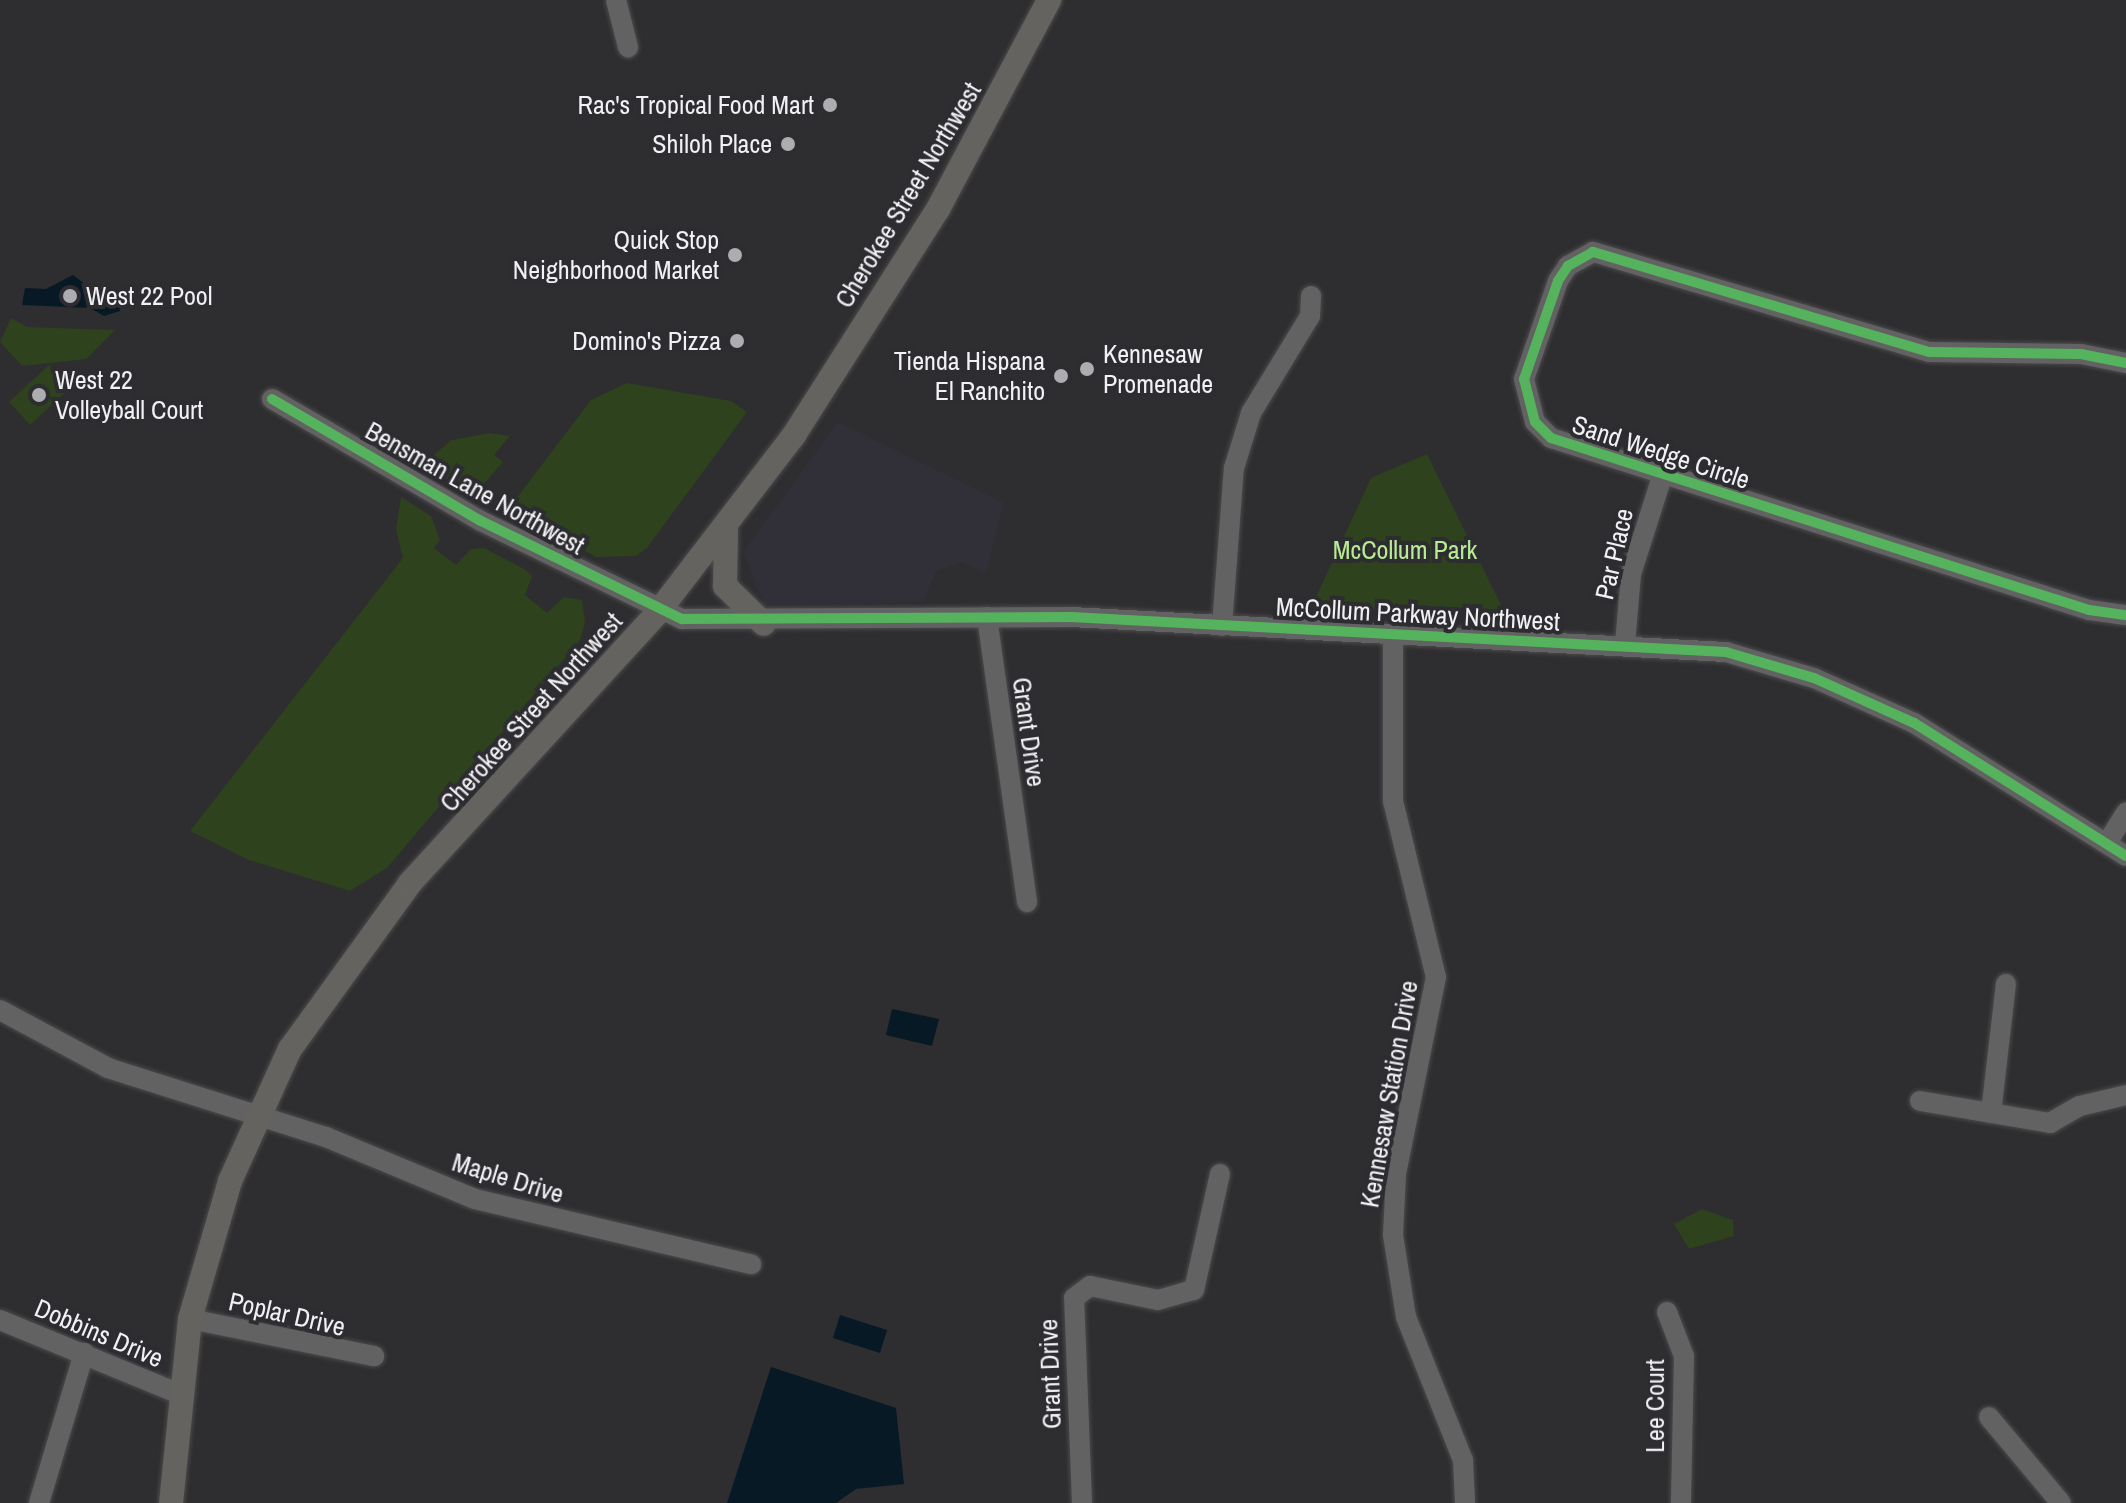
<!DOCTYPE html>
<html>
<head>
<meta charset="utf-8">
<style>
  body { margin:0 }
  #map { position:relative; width:2126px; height:1503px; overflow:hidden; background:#2e2d2f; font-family:"Archivo Narrow",sans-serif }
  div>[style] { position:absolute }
  .built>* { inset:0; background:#313039 }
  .green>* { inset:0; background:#2d421d }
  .water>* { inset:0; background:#081926 }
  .roads { filter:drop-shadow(0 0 2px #4b4a4c) drop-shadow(0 0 2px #4b4a4c) }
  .minor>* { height:20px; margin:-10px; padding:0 10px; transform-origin:10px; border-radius:10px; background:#626263 }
  .major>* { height:24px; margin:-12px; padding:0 12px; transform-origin:12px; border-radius:12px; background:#656360 }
  .cycleway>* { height:10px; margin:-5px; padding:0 5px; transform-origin:5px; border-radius:5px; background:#56b35d }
  .dots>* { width:22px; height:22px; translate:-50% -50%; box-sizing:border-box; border:4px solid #2d2c30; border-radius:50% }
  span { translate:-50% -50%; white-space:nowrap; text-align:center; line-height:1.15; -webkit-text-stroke:8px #2d2c30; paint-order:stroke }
  .poi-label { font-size:26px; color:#f1f1f4 }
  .right { translate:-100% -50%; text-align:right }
  .left { translate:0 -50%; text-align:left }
  .street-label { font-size:26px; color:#f1f1f4 }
  .park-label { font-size:26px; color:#b8eb94 }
</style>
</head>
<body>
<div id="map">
  <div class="built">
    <i style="clip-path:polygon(838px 422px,1004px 503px,986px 574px,962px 562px,936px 571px,923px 602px,764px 604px,743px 552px)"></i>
  </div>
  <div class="green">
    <i style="clip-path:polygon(11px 318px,27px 327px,115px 330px,86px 359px,22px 366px,0 342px)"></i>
    <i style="clip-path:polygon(49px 365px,70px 388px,30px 425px,9px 402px)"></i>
    <i style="clip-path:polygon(627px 383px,731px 401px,747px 412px,647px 548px,636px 556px,596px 557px,509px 508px,591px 400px)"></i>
    <i style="clip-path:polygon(490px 433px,510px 436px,494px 455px,503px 462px,481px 487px,465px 489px,421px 465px,452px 440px)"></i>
    <i style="clip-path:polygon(1427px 454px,1506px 615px,1311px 608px,1371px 478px)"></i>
    <i style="clip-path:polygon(401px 497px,431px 516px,440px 540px,434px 548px,456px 565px,471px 549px,484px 548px,526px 570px,532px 576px,525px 595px,547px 613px,564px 597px,582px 600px,585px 622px,580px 640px,387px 868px,350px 891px,249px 860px,190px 831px,403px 558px,396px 530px)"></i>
    <i style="clip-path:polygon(1702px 1209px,1733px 1220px,1734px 1236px,1689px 1249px,1674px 1224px)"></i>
  </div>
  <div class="water">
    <i style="clip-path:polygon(73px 275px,98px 294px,119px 290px,120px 311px,104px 316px,90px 308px,22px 305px,25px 288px,46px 289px)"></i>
    <i style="clip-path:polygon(892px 1009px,939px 1019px,932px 1046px,886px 1035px)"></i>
    <i style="clip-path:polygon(840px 1315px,887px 1330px,880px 1353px,833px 1338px)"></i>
    <i style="clip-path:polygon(771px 1367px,896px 1408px,904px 1484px,856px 1489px,836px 1503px,727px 1503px)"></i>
  </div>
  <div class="roads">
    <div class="minor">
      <i style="left:616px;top:0;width:49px;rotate:75.7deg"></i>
      <i style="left:2126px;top:363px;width:46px;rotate:-168.7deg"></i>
      <i style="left:2081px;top:354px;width:152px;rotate:-179.2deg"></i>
      <i style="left:1929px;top:352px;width:351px;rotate:-163.4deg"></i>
      <i style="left:1593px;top:252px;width:29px;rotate:151deg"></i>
      <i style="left:1568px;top:266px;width:18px;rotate:124deg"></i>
      <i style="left:1558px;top:281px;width:104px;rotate:109.1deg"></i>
      <i style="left:1524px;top:379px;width:44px;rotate:75.7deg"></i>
      <i style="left:1535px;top:422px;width:23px;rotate:45deg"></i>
      <i style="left:1551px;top:438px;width:565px;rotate:17.73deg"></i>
      <i style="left:2089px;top:610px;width:37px;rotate:8deg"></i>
      <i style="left:272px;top:399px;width:242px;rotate:30.3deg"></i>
      <i style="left:481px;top:521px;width:224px;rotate:26deg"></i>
      <i style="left:682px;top:619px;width:389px;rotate:-0.3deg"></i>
      <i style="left:1071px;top:617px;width:656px;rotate:3.06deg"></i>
      <i style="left:1726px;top:652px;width:92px;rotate:16.5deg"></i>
      <i style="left:1814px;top:678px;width:110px;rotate:24.2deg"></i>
      <i style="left:1914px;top:723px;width:250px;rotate:32.1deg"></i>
      <i style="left:987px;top:617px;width:288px;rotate:82deg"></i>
      <i style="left:1222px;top:626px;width:158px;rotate:-85.7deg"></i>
      <i style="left:1234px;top:468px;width:58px;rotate:-72.8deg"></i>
      <i style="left:1251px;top:413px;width:114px;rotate:-58.7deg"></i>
      <i style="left:1310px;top:316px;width:20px;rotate:-87deg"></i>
      <i style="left:1393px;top:639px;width:162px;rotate:90deg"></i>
      <i style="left:1393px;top:801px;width:181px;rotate:76.3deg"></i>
      <i style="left:1436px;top:977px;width:201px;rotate:101.5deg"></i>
      <i style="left:1396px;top:1174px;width:61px;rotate:92.8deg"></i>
      <i style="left:1393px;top:1235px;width:83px;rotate:81deg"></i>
      <i style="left:1406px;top:1317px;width:154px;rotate:68.3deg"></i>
      <i style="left:1463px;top:1460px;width:43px;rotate:87.3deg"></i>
      <i style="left:1625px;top:644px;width:70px;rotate:-85.1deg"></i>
      <i style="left:1631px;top:574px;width:102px;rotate:-72.3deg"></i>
      <i style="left:2107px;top:843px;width:36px;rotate:-58deg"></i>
      <i style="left:0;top:1010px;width:123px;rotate:28.2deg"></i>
      <i style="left:108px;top:1068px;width:229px;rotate:17.6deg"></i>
      <i style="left:326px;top:1137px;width:161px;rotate:22.6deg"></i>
      <i style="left:475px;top:1199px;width:284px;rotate:13.3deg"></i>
      <i style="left:1920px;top:1101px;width:132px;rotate:9.6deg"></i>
      <i style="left:2050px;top:1123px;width:34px;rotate:-30deg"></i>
      <i style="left:2080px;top:1106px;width:47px;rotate:-13.4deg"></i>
      <i style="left:1991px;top:1113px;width:130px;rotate:-83.4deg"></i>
      <i style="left:1667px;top:1312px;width:47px;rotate:68.9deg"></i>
      <i style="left:1684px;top:1356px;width:147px;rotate:91.2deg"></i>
      <i style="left:190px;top:1319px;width:188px;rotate:11.4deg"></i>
      <i style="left:0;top:1320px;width:191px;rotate:22.4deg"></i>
      <i style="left:1989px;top:1417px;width:112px;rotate:50.1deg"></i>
      <i style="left:39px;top:1503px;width:157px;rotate:-73.3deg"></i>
      <i style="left:1082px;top:1503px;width:205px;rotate:-92.2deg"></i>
      <i style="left:1074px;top:1298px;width:20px;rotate:-37deg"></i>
      <i style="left:1090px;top:1286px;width:69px;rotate:11.6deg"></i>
      <i style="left:1158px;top:1300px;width:37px;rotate:-16deg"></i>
      <i style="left:1194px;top:1290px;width:119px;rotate:-77.4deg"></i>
    </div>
    <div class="major">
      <i style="left:726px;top:529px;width:57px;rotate:91deg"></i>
      <i style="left:725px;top:586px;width:54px;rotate:44.3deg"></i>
      <i style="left:171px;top:1503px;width:185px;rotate:-84.1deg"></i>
      <i style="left:190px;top:1319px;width:144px;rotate:-73.8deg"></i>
      <i style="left:230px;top:1181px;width:145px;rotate:-65.6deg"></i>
      <i style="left:290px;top:1049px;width:205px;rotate:-54.1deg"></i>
      <i style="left:410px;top:883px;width:369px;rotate:-47.5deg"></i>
      <i style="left:659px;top:611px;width:222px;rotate:-52.5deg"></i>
      <i style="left:794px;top:435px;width:268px;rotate:-57.5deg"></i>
      <i style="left:938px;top:209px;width:237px;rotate:-62deg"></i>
    </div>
  </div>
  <div class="cycleway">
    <i style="left:2126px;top:363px;width:46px;rotate:-168.7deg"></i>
    <i style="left:2081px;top:354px;width:152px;rotate:-179.2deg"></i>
    <i style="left:1929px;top:352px;width:351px;rotate:-163.4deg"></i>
    <i style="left:1593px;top:252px;width:29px;rotate:151deg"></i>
    <i style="left:1568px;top:266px;width:18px;rotate:124deg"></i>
    <i style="left:1558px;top:281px;width:104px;rotate:109.1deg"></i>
    <i style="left:1524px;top:379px;width:44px;rotate:75.7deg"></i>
    <i style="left:1535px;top:422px;width:23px;rotate:45deg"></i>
    <i style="left:1551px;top:438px;width:565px;rotate:17.73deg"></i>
    <i style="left:2089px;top:610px;width:37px;rotate:8deg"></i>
    <i style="left:272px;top:399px;width:242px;rotate:30.3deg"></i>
    <i style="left:481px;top:521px;width:224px;rotate:26deg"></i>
    <i style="left:682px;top:619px;width:389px;rotate:-0.3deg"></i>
    <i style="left:1071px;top:617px;width:656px;rotate:3.06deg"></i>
    <i style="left:1726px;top:652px;width:92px;rotate:16.5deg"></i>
    <i style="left:1814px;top:678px;width:110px;rotate:24.2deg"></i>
    <i style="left:1914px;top:723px;width:250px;rotate:32.1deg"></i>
  </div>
  <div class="dots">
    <i style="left:830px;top:105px;background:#adacaf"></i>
    <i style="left:788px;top:144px;background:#adacaf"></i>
    <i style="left:735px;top:255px;background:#adacaf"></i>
    <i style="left:70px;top:296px;background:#adacaf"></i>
    <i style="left:737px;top:341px;background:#adacaf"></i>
    <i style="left:1087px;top:369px;background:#adacaf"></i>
    <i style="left:1061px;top:376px;background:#adacaf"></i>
    <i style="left:39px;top:395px;background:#adacaf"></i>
  </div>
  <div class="poi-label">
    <span class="right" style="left:814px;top:105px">Rac's Tropical Food Mart</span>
    <span class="right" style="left:772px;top:144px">Shiloh Place</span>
    <span class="right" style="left:719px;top:255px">Quick Stop<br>Neighborhood Market</span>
    <span class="left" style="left:86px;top:296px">West 22 Pool</span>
    <span class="right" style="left:721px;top:341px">Domino's Pizza</span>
    <span class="left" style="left:1103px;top:369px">Kennesaw<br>Promenade</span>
    <span class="right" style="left:1045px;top:376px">Tienda Hispana<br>El Ranchito</span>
    <span class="left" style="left:55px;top:395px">West 22<br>Volleyball Court</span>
  </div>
  <div class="street-label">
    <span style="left:908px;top:195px;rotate:-59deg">Cherokee Street Northwest</span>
    <span style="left:1661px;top:452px;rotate:18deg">Sand Wedge Circle</span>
    <span style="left:475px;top:488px;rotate:29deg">Bensman Lane Northwest</span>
    <span style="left:1614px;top:554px;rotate:-77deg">Par Place</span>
    <span style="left:1418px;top:614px;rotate:3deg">McCollum Parkway Northwest</span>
    <span style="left:531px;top:712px;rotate:-48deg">Cherokee Street Northwest</span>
    <span style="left:1029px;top:732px;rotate:82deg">Grant Drive</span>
    <span style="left:1389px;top:1094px;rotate:-80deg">Kennesaw Station Drive</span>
    <span style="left:508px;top:1178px;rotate:17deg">Maple Drive</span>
    <span style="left:287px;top:1314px;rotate:13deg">Poplar Drive</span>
    <span style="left:99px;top:1333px;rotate:23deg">Dobbins Drive</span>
    <span style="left:1050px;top:1374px;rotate:-92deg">Grant Drive</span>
    <span style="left:1655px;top:1406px;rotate:-90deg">Lee Court</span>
  </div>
  <div class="park-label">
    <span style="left:1405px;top:550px">McCollum Park</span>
  </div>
</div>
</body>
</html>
